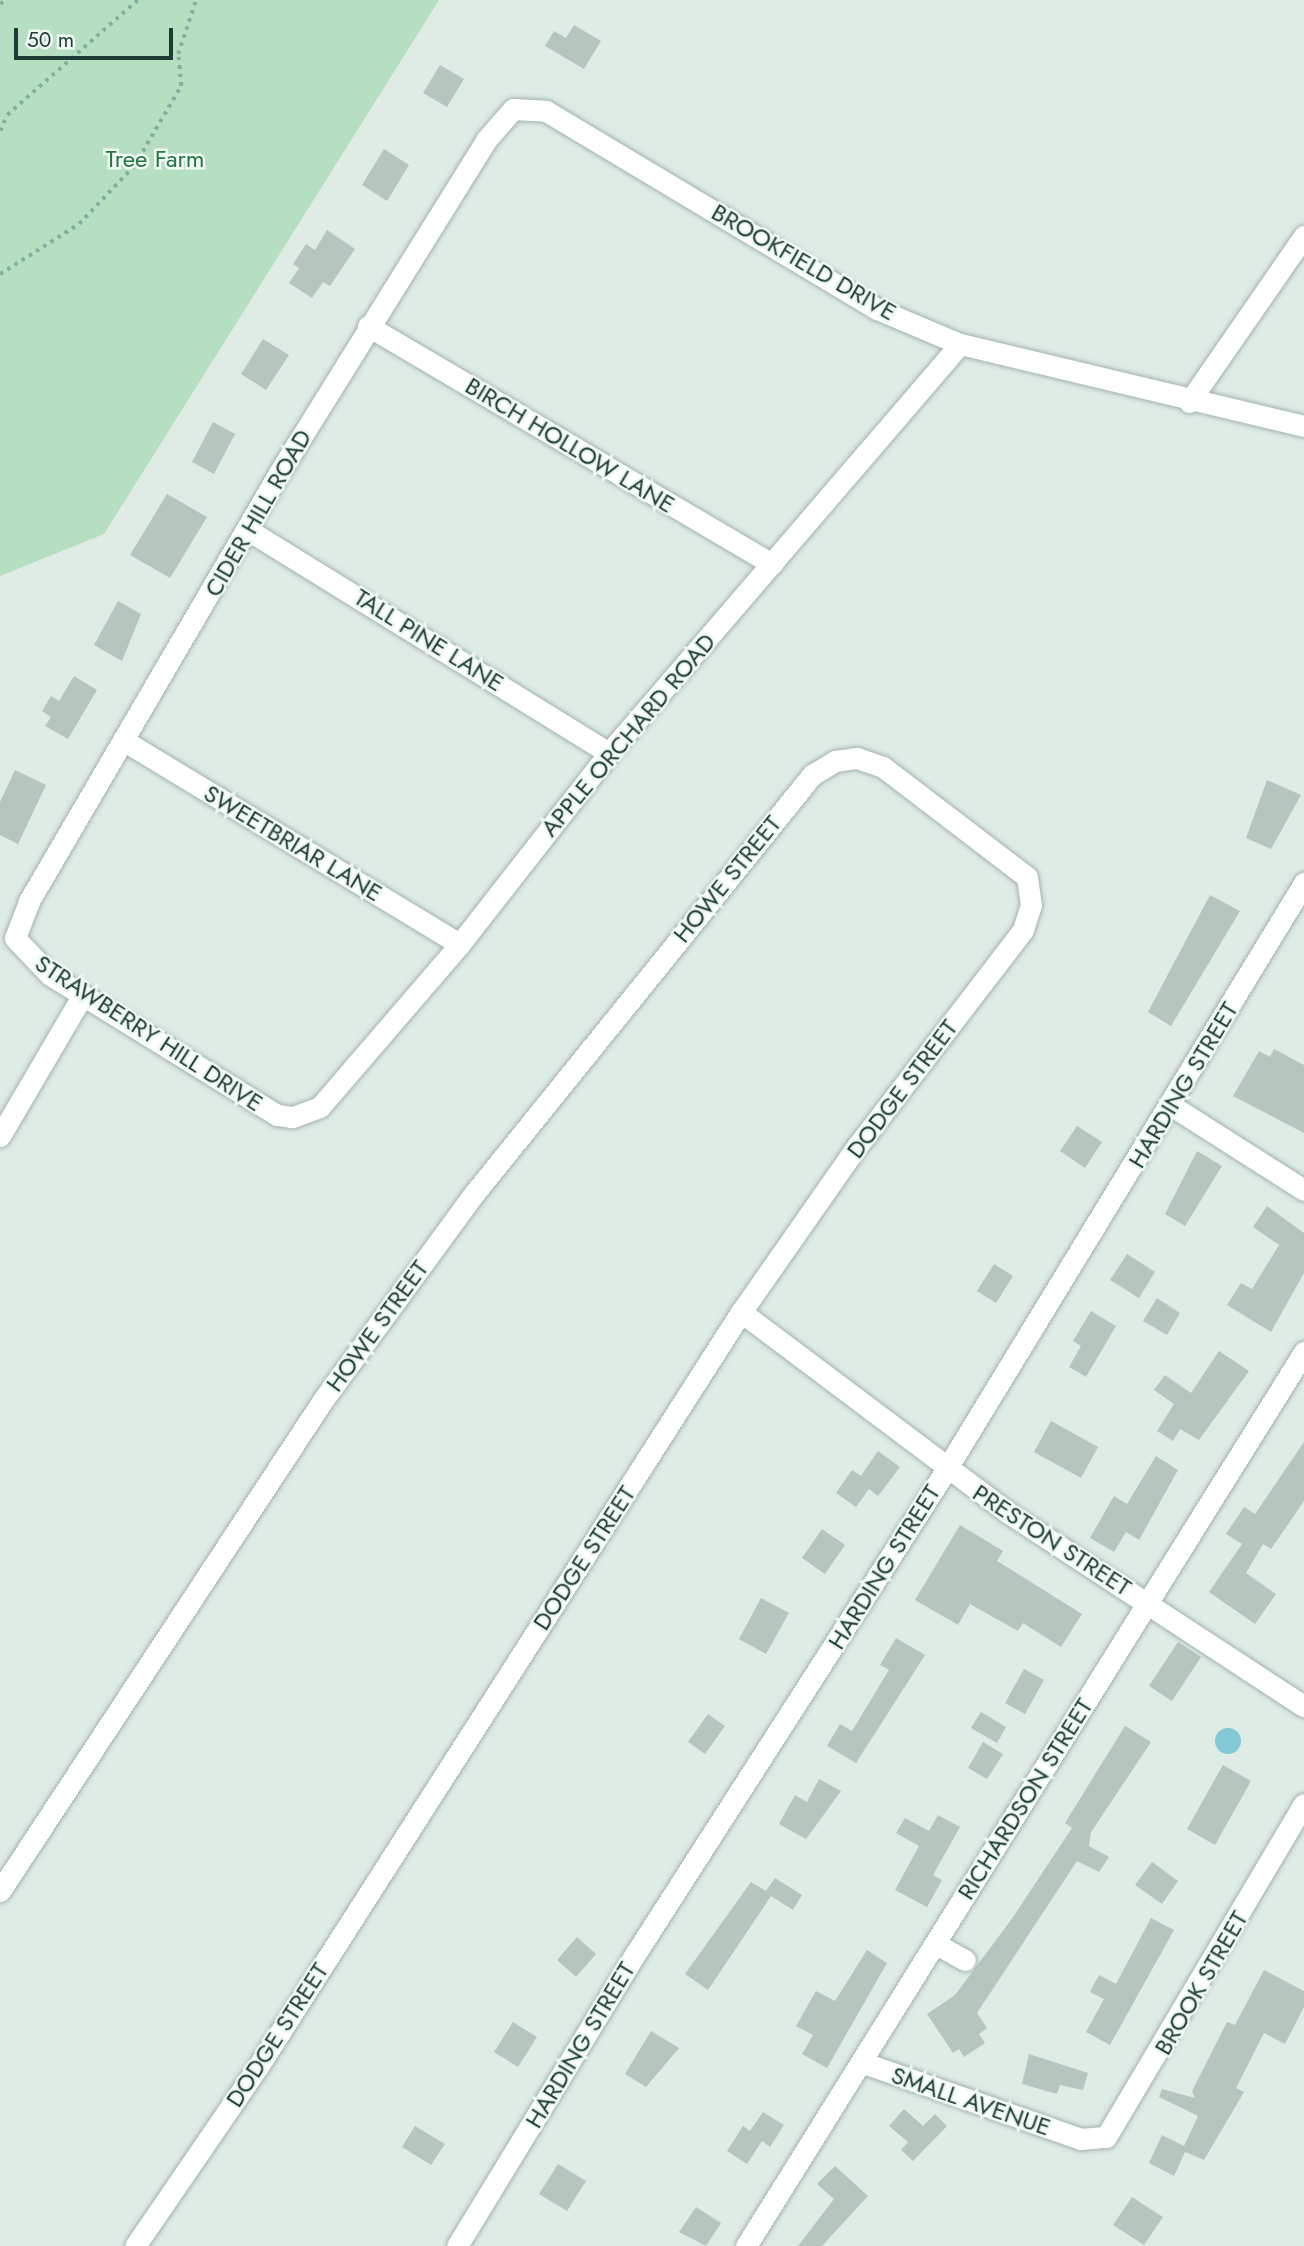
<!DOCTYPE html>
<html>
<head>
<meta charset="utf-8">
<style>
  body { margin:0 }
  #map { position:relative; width:1304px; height:2246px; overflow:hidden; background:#dfebe5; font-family:Jost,sans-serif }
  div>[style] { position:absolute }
  .green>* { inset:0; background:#b6dec0 }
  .water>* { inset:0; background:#82c8d5 }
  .round { border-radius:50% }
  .building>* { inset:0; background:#b4c6be }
  .path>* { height:3.5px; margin-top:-1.75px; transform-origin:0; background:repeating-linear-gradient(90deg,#7db1a0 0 3.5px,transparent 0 8.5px) }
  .roads { filter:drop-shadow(0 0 2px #a2b3ac) drop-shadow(0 0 2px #a2b3ac) }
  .minor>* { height:21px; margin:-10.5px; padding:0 10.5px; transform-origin:10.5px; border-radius:10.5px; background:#fff }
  span { translate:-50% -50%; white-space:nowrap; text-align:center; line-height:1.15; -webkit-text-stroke:5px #eff8f3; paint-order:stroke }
  .park-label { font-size:24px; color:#267545 }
  .street-label { font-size:24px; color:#1f3c34 }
  .scale { position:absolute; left:14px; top:28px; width:159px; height:32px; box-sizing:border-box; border:4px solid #1f3c34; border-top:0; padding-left:9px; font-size:21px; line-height:24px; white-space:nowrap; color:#1f3c34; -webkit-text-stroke:5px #eff8f3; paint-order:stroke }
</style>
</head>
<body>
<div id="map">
  <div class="green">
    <i style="clip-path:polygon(0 0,439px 0,104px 534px,0 576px)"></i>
  </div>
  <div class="water">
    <i class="round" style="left:1215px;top:1728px;width:26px;height:26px"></i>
  </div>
  <div class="building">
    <i style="clip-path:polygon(574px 25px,601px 41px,584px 69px,545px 46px,554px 31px,566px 38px)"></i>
    <i style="clip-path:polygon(440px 65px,464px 79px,447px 107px,423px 93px)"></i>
    <i style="clip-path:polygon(384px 149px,409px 165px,387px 201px,362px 185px)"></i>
    <i style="clip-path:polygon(327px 230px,355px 249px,330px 286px,323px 282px,312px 298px,289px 283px,299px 268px,293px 264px,306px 244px,315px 250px)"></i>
    <i style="clip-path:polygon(263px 339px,289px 355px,266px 390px,241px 374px)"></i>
    <i style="clip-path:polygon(213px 422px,235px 434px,214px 474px,192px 462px)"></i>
    <i style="clip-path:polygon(167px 494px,207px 517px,170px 578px,130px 555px)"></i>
    <i style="clip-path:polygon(118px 601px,141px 614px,122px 661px,94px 645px)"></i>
    <i style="clip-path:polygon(74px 676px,97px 690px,68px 739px,45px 726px,51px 717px,42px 711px,51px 696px,59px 701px)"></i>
    <i style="clip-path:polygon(15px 770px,46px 785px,18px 844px,0 835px,0 802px)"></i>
    <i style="clip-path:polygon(1267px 780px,1301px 795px,1271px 849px,1246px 838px)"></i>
    <i style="clip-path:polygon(1210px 895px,1240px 911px,1171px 1026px,1148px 1012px)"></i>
    <i style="clip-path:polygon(1274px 1049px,1304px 1065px,1304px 1133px,1233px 1096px,1259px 1051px,1270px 1057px)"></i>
    <i style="clip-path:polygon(1077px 1126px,1102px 1142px,1085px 1168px,1060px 1151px)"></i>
    <i style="clip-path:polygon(1197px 1151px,1222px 1166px,1185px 1226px,1165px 1214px)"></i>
    <i style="clip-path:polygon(1267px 1206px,1304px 1233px,1304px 1273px,1271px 1332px,1227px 1305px,1241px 1283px,1252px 1289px,1279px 1245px,1253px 1227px)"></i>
    <i style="clip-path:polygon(1127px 1254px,1155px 1272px,1139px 1298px,1110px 1280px)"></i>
    <i style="clip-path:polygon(994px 1264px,1013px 1276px,996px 1303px,977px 1291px)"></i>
    <i style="clip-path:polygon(1157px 1298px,1180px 1313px,1167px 1335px,1143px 1321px)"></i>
    <i style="clip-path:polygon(1091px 1311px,1116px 1326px,1086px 1377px,1069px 1367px,1081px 1346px,1073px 1341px)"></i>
    <i style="clip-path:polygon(1219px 1351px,1249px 1371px,1199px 1440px,1180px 1429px,1173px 1441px,1157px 1431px,1174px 1404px,1154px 1390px,1165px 1375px,1191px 1393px)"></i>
    <i style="clip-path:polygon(1051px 1421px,1098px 1447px,1081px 1478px,1034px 1452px)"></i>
    <i style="clip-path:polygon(1304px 1442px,1304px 1501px,1271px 1549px,1263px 1544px,1246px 1573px,1276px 1594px,1255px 1624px,1209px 1592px,1242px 1544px,1226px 1534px,1244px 1507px,1255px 1514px)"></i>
    <i style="clip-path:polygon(878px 1451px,900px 1467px,878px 1496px,869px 1489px,856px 1507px,836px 1493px,852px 1470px,861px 1476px)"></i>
    <i style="clip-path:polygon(1156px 1456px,1178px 1470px,1139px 1540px,1126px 1532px,1114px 1552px,1090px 1538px,1114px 1496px,1127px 1504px)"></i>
    <i style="clip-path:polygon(960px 1525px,1003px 1551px,997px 1561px,1082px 1614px,1061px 1647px,1023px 1623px,1018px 1631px,970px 1604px,958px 1625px,915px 1600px)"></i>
    <i style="clip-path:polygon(822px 1529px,845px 1545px,825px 1574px,802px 1558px)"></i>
    <i style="clip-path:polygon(761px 1598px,789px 1613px,766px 1654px,739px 1639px)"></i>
    <i style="clip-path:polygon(896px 1638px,925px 1655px,856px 1763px,827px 1746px,840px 1724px,852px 1731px,889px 1670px,880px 1665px)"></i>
    <i style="clip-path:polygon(1178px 1642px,1201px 1657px,1172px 1701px,1149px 1686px)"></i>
    <i style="clip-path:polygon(1024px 1669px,1044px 1680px,1025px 1714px,1005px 1703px)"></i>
    <i style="clip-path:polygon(981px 1712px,1006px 1727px,997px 1743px,971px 1728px)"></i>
    <i style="clip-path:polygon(708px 1714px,725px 1726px,705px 1754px,688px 1742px)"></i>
    <i style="clip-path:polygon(1125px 1726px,1151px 1742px,1091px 1832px,1089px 1846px,1109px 1857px,1099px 1872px,1077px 1861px,977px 2013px,987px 2028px,979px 2034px,985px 2043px,964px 2057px,959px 2049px,953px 2053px,927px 2014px,955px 1995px,1011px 1920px,1072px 1828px,1065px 1823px)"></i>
    <i style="clip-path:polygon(983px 1742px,1003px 1754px,987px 1779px,968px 1768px)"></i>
    <i style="clip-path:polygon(1223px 1765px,1251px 1781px,1215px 1845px,1187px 1829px)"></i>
    <i style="clip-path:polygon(819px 1779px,841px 1791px,806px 1839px,779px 1824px,795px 1795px,807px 1802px)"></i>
    <i style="clip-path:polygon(938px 1815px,960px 1827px,933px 1875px,942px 1880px,927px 1907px,895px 1890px,919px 1846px,896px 1833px,905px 1818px,929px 1831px)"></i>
    <i style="clip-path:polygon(1152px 1862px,1178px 1881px,1162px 1904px,1135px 1885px)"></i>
    <i style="clip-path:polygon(775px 1878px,802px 1895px,793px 1910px,771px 1896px,708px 1990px,685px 1974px,751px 1882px,766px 1891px)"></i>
    <i style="clip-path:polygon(1151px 1918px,1174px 1930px,1110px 2045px,1086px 2032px,1104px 1999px,1090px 1992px,1099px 1975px,1116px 1984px)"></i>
    <i style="clip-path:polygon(577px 1937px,596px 1954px,576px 1977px,557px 1960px)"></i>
    <i style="clip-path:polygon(867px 1950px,887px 1963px,827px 2068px,802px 2054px,813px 2035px,796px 2026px,816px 1991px,835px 2001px)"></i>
    <i style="clip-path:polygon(1264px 1970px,1304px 1991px,1304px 2007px,1285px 2044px,1264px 2033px,1236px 2088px,1244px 2092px,1204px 2160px,1185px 2152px,1174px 2176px,1149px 2163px,1162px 2135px,1184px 2146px,1198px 2116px,1159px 2097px,1162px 2089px,1195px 2098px,1192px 2091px,1227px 2022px,1235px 2025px)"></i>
    <i style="clip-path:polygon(513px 2022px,537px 2037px,518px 2067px,494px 2052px)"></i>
    <i style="clip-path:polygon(651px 2031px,679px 2048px,646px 2087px,625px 2074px)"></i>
    <i style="clip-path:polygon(1029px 2054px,1088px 2073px,1083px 2090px,1060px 2085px,1057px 2094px,1022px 2084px)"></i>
    <i style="clip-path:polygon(904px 2109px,923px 2126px,935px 2114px,947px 2126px,913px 2161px,901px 2150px,908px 2142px,889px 2126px)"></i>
    <i style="clip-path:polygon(763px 2112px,784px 2125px,770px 2147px,762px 2141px,747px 2164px,727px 2151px,743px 2126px,750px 2131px)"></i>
    <i style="clip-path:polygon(415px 2126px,445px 2144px,431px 2165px,402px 2147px)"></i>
    <i style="clip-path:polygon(558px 2164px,586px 2181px,567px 2211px,539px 2194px)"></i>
    <i style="clip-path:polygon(835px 2166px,868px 2196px,822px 2246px,798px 2246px,834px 2199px,817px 2184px)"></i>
    <i style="clip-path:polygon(1132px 2197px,1163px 2217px,1144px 2245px,1113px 2225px)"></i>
    <i style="clip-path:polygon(696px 2207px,721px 2223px,706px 2246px,679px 2232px)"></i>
  </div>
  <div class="path">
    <i style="left:0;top:4px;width:7px;rotate:-34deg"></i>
    <i style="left:0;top:131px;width:17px;rotate:-66deg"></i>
    <i style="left:7px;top:115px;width:174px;rotate:-41.3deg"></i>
    <i style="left:0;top:274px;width:93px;rotate:-32.3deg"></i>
    <i style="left:79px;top:224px;width:80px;rotate:-46.5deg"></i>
    <i style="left:134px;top:166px;width:93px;rotate:-59.6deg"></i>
    <i style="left:181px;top:86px;width:32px;rotate:-95deg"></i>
    <i style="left:178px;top:54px;width:57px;rotate:-71.6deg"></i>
  </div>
  <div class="roads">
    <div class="minor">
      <i style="left:368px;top:326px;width:469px;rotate:30.5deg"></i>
      <i style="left:960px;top:344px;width:539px;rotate:130.64deg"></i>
      <i style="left:609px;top:753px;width:242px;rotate:128deg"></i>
      <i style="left:460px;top:944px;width:215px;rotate:130.7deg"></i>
      <i style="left:320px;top:1107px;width:30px;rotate:160deg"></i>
      <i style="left:292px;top:1117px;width:15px;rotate:-172deg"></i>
      <i style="left:277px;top:1115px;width:267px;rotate:-148.3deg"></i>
      <i style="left:50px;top:975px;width:51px;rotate:-133.4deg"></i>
      <i style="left:15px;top:938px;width:40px;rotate:-69deg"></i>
      <i style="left:29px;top:901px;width:496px;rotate:-59.7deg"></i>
      <i style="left:279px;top:473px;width:392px;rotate:-58.1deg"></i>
      <i style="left:486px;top:140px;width:41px;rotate:-48.9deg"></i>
      <i style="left:513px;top:109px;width:33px;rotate:3deg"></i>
      <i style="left:546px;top:111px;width:386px;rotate:30.9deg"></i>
      <i style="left:877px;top:309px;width:90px;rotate:22.9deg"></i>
      <i style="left:960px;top:344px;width:354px;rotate:13.4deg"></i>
      <i style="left:1189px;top:402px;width:202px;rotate:-55.3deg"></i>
      <i style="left:248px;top:530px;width:424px;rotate:31.7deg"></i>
      <i style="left:126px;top:742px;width:390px;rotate:31.2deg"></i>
      <i style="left:1172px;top:1106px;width:156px;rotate:32.5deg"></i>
      <i style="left:0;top:1136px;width:162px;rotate:-59.6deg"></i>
      <i style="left:741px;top:1312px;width:333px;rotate:36.9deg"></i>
      <i style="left:1007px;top:1512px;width:355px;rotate:33.2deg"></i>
      <i style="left:0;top:1891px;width:588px;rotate:-56.66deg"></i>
      <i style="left:323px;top:1400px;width:254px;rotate:-53.8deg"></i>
      <i style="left:473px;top:1195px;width:540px;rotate:-51.09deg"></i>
      <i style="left:812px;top:775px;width:27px;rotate:-31deg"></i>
      <i style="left:835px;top:761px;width:22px;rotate:-8deg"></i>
      <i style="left:857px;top:758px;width:28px;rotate:19deg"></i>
      <i style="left:883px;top:767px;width:181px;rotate:37.4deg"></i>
      <i style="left:1027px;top:877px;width:28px;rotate:82deg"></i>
      <i style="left:1031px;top:905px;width:26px;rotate:108deg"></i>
      <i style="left:1023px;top:930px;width:272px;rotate:127.5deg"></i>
      <i style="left:857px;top:1146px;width:203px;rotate:124.9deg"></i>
      <i style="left:741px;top:1312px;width:894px;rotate:122.62deg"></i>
      <i style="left:259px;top:2065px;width:219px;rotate:124.4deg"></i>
      <i style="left:936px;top:1944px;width:33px;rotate:29deg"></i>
      <i style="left:861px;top:2062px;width:233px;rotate:19.3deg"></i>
      <i style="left:1081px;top:2139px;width:25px;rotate:-5deg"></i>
      <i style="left:1106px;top:2137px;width:387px;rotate:-59.3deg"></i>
      <i style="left:457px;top:2246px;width:340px;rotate:-58.6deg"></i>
      <i style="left:634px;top:1956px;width:578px;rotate:-57.3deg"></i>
      <i style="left:946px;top:1470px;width:688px;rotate:-58.62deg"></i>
      <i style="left:746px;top:2246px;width:1054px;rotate:-58.03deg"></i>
    </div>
  </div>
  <div class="park-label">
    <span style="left:155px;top:159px">Tree Farm</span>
  </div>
  <div class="street-label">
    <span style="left:804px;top:262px;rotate:30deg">BROOKFIELD DRIVE</span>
    <span style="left:570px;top:445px;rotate:31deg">BIRCH HOLLOW LANE</span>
    <span style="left:258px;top:513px;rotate:-60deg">CIDER HILL ROAD</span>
    <span style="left:429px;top:640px;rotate:32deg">TALL PINE LANE</span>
    <span style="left:628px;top:735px;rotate:-50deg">APPLE ORCHARD ROAD</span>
    <span style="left:293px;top:843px;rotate:31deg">SWEETBRIAR LANE</span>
    <span style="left:727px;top:879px;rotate:-51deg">HOWE STREET</span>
    <span style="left:149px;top:1033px;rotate:33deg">STRAWBERRY HILL DRIVE</span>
    <span style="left:1183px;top:1085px;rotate:-59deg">HARDING STREET</span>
    <span style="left:902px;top:1089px;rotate:-53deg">DODGE STREET</span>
    <span style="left:377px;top:1326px;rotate:-54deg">HOWE STREET</span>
    <span style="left:1052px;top:1540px;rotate:33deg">PRESTON STREET</span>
    <span style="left:584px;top:1558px;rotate:-57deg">DODGE STREET</span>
    <span style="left:884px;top:1567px;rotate:-58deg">HARDING STREET</span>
    <span style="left:1025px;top:1799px;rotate:-58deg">RICHARDSON STREET</span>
    <span style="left:1201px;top:1983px;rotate:-60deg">BROOK STREET</span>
    <span style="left:277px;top:2035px;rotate:-57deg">DODGE STREET</span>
    <span style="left:580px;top:2045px;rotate:-59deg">HARDING STREET</span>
    <span style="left:971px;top:2101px;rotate:19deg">SMALL AVENUE</span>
  </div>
  <div class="scale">50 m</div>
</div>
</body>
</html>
